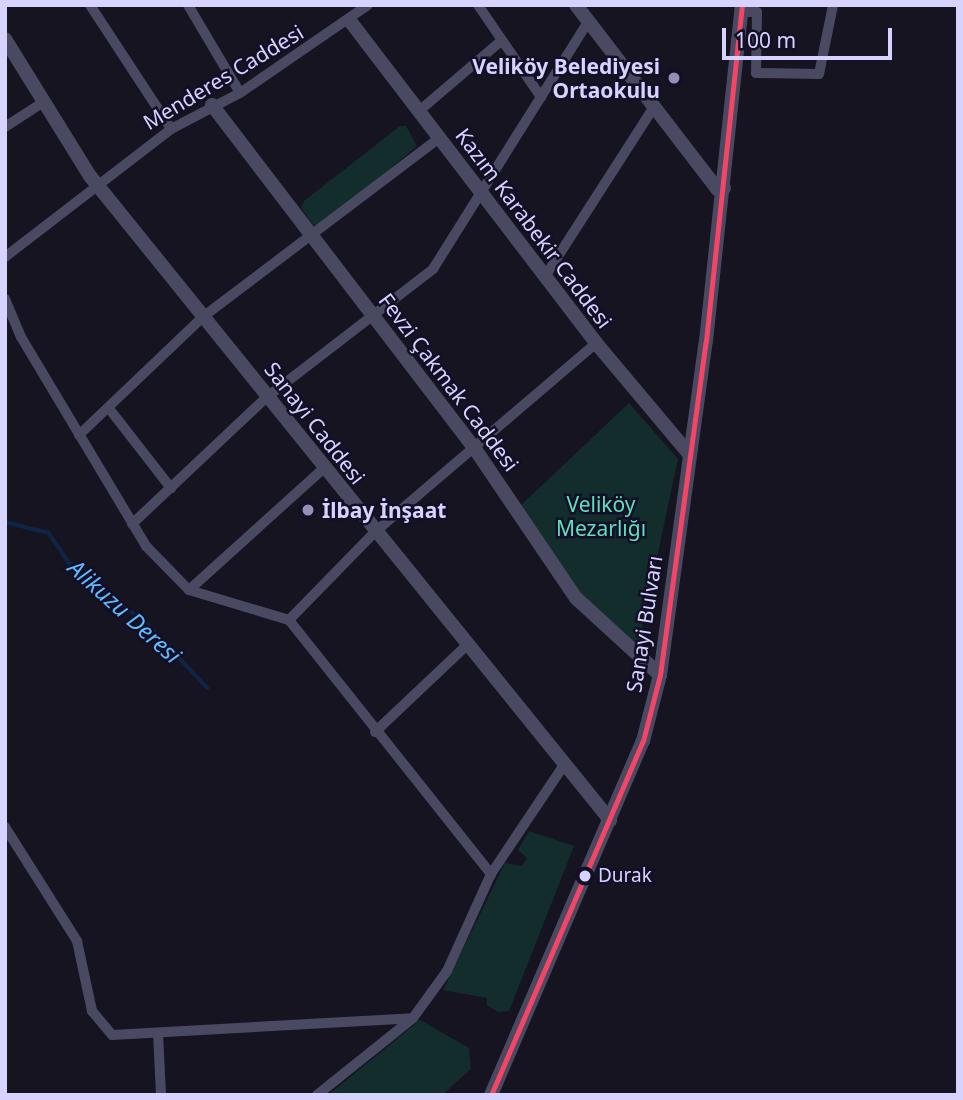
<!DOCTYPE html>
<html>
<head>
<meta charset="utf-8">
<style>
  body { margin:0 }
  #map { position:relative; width:963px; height:1100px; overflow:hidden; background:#161421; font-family:"Noto Sans",sans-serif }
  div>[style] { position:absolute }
  .green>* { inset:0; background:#132c2c }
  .stream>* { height:3.5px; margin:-1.75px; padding:0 1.75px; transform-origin:1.75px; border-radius:1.75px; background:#0f2547 }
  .minor>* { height:10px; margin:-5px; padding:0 5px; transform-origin:5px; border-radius:5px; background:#494961 }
  .tertiary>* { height:14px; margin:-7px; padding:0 7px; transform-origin:7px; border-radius:7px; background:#494961 }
  .bus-1>* { height:5px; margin:-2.5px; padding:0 2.5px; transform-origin:2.5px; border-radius:2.5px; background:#f34667 }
  .dots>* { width:19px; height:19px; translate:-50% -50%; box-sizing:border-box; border:4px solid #120f26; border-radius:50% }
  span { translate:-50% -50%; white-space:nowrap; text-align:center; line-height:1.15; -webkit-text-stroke:5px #120f26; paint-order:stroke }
  .bus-label { font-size:19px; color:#d7d3ff }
  .left { translate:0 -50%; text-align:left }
  .poi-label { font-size:21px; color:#d7d3ff; font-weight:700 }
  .right { translate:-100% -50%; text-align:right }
  .street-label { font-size:21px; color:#d7d3ff }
  .park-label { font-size:21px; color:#5fe0bc }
  .water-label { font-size:23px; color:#62baff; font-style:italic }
  .frame { position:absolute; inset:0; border:7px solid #d7d3ff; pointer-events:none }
  .scale { position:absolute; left:722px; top:28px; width:170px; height:32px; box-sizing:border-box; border:4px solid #d7d3ff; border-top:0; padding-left:9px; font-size:21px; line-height:24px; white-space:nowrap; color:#d7d3ff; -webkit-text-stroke:5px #120f26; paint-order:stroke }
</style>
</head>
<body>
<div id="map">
  <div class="green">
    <i style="clip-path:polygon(400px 126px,406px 126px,417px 146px,322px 226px,313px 225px,301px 208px,304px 201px)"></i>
    <i style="clip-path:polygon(629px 403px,678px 459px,636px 656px,581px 597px,518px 508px)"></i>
    <i style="clip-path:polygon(529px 831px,574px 846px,509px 1011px,499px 1012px,487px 1006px,487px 998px,443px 990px,505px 863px,522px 866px,527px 858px,518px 850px)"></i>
    <i style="clip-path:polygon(420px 1020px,469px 1048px,471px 1069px,442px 1095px,328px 1095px)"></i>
  </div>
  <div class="stream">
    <i style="left:5px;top:522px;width:45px;rotate:14deg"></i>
    <i style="left:49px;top:533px;width:36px;rotate:56deg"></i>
    <i style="left:69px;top:563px;width:99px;rotate:38deg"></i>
    <i style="left:147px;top:624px;width:88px;rotate:46.4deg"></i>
  </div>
  <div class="minor">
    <i style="left:90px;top:5px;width:148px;rotate:56.8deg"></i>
    <i style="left:188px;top:5px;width:102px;rotate:59.4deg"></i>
    <i style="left:478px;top:5px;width:112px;rotate:55.6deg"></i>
    <i style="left:740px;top:12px;width:17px"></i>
    <i style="left:757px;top:12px;width:61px;rotate:90.9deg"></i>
    <i style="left:756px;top:73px;width:63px;rotate:0.9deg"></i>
    <i style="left:819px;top:74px;width:70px;rotate:-78.5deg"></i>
    <i style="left:419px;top:111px;width:109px;rotate:-40.5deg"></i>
    <i style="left:5px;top:127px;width:48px;rotate:-33deg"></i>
    <i style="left:5px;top:257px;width:210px;rotate:-37.6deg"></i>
    <i style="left:171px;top:129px;width:78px;rotate:-27.6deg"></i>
    <i style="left:240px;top:93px;width:155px;rotate:-34.5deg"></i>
    <i style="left:546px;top:275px;width:200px;rotate:-57.3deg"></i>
    <i style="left:5px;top:299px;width:41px;rotate:67.2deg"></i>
    <i style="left:21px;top:337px;width:244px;rotate:59.1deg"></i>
    <i style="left:146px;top:546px;width:62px;rotate:45.7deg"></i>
    <i style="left:189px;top:590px;width:104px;rotate:16.7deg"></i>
    <i style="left:289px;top:620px;width:325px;rotate:51.5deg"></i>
    <i style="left:111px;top:411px;width:98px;rotate:52.1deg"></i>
    <i style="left:79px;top:435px;width:173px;rotate:-43.6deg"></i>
    <i style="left:204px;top:316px;width:295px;rotate:-37.1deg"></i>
    <i style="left:132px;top:524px;width:185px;rotate:-43.3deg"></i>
    <i style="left:267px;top:397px;width:210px;rotate:-37.6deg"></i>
    <i style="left:433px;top:269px;width:292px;rotate:-57.9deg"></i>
    <i style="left:189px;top:590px;width:182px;rotate:-42.1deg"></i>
    <i style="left:289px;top:620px;width:123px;rotate:-45.7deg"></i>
    <i style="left:375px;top:532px;width:291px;rotate:-40.5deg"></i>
    <i style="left:375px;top:732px;width:125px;rotate:-43.4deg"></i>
    <i style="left:5px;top:827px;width:135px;rotate:57.7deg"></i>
    <i style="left:77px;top:941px;width:72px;rotate:77.9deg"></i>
    <i style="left:92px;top:1011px;width:31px;rotate:50deg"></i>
    <i style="left:112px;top:1035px;width:301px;rotate:-3.2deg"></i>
    <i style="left:158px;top:1033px;width:62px;rotate:87.2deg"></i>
    <i style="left:317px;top:1095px;width:123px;rotate:-38.7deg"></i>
    <i style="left:413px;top:1018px;width:58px;rotate:-54.1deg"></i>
    <i style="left:447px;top:971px;width:107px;rotate:-65.6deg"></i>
    <i style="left:491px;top:874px;width:131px;rotate:-56.2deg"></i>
  </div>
  <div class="tertiary">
    <i style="left:576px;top:5px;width:232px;rotate:52.5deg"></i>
    <i style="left:717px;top:189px;width:7px;rotate:-8deg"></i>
    <i style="left:350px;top:21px;width:405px;rotate:52.6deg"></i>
    <i style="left:596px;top:343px;width:146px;rotate:50deg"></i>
    <i style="left:5px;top:39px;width:161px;rotate:58.2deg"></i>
    <i style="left:90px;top:176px;width:828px;rotate:51.08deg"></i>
    <i style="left:212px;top:105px;width:429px;rotate:52.6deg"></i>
    <i style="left:473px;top:446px;width:184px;rotate:55.9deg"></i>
    <i style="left:576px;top:598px;width:114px;rotate:42.5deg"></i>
    <i style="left:491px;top:1095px;width:385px;rotate:-66.8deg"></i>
    <i style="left:643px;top:741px;width:68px;rotate:-75.6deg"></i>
    <i style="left:660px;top:675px;width:337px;rotate:-82.2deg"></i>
    <i style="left:706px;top:341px;width:338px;rotate:-83.9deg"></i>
  </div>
  <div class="bus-1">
    <i style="left:491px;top:1095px;width:385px;rotate:-66.8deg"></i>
    <i style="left:643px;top:741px;width:68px;rotate:-75.6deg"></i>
    <i style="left:660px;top:675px;width:337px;rotate:-82.2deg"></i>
    <i style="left:706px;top:341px;width:338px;rotate:-83.9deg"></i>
  </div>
  <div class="dots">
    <i style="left:674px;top:78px;background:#9390b1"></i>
    <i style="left:308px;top:510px;background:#9390b1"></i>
    <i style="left:585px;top:876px;background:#d7d3ff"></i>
  </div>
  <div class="bus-label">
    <span class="left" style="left:598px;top:876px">Durak</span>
  </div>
  <div class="poi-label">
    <span class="right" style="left:660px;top:78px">Veliköy Belediyesi<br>Ortaokulu</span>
    <span class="left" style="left:322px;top:510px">İlbay İnşaat</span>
  </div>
  <div class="street-label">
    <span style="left:223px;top:77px;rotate:-31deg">Menderes Caddesi</span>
    <span style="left:534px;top:228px;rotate:53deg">Kazım Karabekir Caddesi</span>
    <span style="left:449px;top:382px;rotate:53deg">Fevzi Çakmak Caddesi</span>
    <span style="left:315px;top:423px;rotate:52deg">Sanayi Caddesi</span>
    <span style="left:644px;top:624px;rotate:-81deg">Sanayi Bulvarı</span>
  </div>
  <div class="park-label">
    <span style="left:601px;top:516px">Veliköy<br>Mezarlığı</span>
  </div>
  <div class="water-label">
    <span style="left:125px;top:611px;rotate:42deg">Alikuzu Deresi</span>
  </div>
  <div class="frame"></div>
  <div class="scale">100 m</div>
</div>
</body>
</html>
